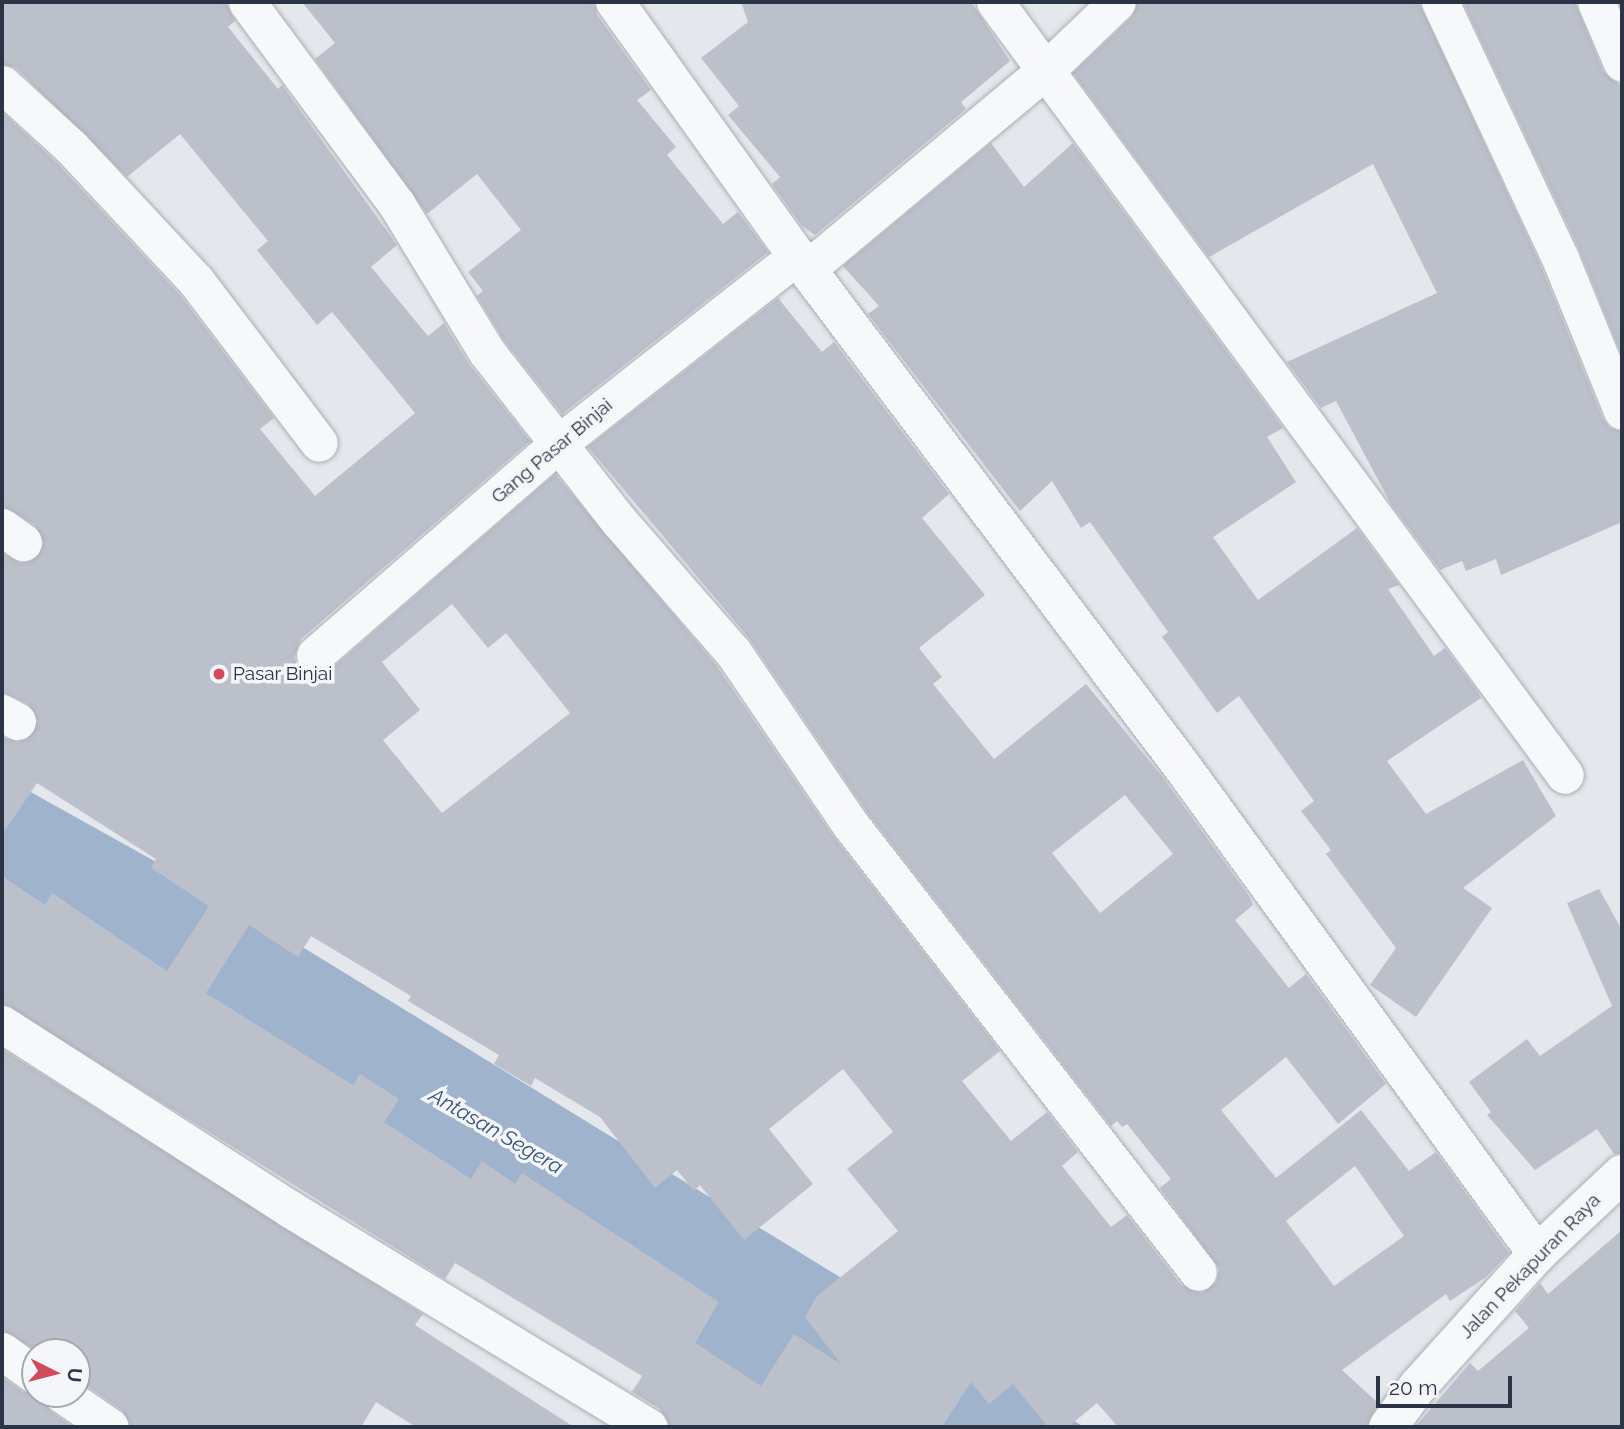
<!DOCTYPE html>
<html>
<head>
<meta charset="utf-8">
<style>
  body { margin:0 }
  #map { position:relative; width:1624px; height:1429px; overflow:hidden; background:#e4e7ec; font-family:Raleway,sans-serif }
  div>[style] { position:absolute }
  .water>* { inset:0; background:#9fb4cc }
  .building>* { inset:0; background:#bbc0ca }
  .roads { filter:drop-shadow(0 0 2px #a9aeb7) drop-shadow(0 0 2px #a9aeb7) }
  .minor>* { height:37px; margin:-18.5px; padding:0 18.5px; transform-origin:18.5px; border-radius:18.5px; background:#f7f8fa }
  .tertiary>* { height:38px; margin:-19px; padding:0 19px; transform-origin:19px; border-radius:19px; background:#f7f8fa }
  .dots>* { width:19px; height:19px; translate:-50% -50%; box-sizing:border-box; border:4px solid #f4f6f9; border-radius:50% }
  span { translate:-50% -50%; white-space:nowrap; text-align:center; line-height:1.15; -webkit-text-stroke:7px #f4f6f9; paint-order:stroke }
  .street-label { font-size:19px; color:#2b3445 }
  .poi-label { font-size:19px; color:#2b3445 }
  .left { translate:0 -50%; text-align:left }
  .water-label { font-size:21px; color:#34527a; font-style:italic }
  .frame { position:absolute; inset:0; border:4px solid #2b3445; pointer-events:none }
  .north { position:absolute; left:21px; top:1338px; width:70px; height:70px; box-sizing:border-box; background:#f4f6f9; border:2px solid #a4a8b1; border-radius:50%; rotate:96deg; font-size:19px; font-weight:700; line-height:28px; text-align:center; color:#2b3445 }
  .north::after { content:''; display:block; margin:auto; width:24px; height:32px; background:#d1495b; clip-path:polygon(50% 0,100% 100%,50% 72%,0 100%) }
  .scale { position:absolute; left:1376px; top:1376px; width:136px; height:32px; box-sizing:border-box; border:4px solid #2b3445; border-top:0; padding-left:9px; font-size:21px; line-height:24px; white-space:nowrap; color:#2b3445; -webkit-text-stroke:5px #f4f6f9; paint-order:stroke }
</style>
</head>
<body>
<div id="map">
  <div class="water">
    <i style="clip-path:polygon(2px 776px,244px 911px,1084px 1427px,817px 1427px,570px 1270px,169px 1033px,2px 947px)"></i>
  </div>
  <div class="building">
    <i style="clip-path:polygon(evenodd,2px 2px,226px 2px,235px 21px,228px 27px,278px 89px,282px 85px,397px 245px,371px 267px,428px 336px,444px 323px,469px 364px,530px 441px,301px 639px,294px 658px,300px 669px,318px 676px,329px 671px,555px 474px,716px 665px,833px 836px,1000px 1051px,962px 1081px,1011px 1141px,1047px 1112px,1078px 1152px,1062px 1166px,1111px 1227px,1127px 1215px,1181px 1285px,1202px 1293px,1217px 1281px,1219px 1268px,1160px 1188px,1171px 1179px,1127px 1124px,1122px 1127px,1117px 1121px,1111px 1126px,867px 812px,749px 638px,588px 447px,778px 298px,822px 352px,834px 342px,949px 494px,922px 518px,985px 595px,919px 648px,942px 677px,933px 684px,994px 759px,1086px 684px,1161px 775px,1249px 896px,1253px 905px,1235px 920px,1289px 988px,1306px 974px,1386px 1084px,1338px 1124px,1286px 1057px,1221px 1110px,1276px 1178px,1361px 1110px,1409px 1171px,1436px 1152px,1509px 1253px,1486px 1277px,1450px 1301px,1446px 1294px,1342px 1370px,1378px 1403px,1367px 1427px,1118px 1427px,1097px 1403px,1068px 1427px,1048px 1427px,1013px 1384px,989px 1404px,971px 1382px,942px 1427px,670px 1427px,660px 1409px,632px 1392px,642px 1376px,455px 1263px,445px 1279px,2px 1003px,2px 876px,45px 905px,52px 893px,167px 971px,209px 906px,151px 868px,156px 859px,37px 783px,2px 835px,2px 737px,17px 742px,27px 739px,38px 721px,27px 703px,2px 692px,2px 553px,20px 563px,31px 561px,44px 543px,35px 525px,2px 506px,2px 112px,56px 162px,180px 295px,274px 418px,260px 429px,315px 496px,415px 413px,332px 312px,317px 325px,257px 250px,268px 241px,180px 134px,127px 177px,16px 68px,2px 64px,2px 2px,452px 604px,488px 648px,506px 633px,570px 713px,442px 813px,383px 740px,420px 710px,382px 662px,452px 604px,2px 2px,1125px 795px,1173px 854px,1100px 913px,1052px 853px,1125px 795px,2px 2px,249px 925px,298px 957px,311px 936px,411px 996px,408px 1001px,499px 1055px,494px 1064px,531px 1086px,535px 1078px,600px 1117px,655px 1188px,677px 1170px,694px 1191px,700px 1185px,744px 1240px,813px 1184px,769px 1129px,843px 1069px,893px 1132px,847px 1169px,898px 1231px,817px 1296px,805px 1317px,841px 1364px,794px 1334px,761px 1386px,695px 1343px,719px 1302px,522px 1173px,515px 1184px,482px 1161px,471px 1179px,384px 1122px,399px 1099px,360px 1074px,353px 1085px,206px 993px,249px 925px,2px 2px,1355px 1166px,1404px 1236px,1334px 1286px,1286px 1221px,1355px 1166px)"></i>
    <i style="clip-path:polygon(302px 2px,594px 2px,597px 15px,651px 90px,637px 100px,676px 147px,667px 155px,723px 224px,738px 212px,768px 252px,562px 414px,503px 339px,477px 296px,483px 291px,468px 272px,521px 230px,477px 174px,427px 214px,315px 59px,335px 43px)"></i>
    <i style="clip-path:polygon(741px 2px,971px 2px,1010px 61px,961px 102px,966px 109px,815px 235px,802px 226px,772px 184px,780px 177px,728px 115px,739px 106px,701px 58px,748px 22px)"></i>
    <i style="clip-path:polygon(1137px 2px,1419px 2px,1541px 266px,1603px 419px,1610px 428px,1622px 431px,1622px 522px,1501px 575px,1496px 559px,1466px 571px,1462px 561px,1440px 570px,1391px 504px,1336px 401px,1321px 408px,1287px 362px,1437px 293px,1373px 164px,1209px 257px,1073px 73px,1132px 17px)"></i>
    <i style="clip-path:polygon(1463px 2px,1575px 2px,1603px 71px,1622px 87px,1622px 356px,1579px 249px)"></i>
    <i style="clip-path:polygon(991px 143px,1024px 187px,1073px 143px,1283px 428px,1267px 437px,1296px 482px,1213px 537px,1258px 600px,1357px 528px,1399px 585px,1388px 589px,1434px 656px,1445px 648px,1478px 692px,1481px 698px,1387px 761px,1426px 814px,1523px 760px,1556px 816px,1463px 888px,1492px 908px,1416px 1017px,1370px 985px,1396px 948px,1326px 854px,1331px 850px,1301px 811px,1314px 801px,1239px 696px,1217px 713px,1162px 637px,1168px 632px,1090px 522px,1081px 528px,1052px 481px,1020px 511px,868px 314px,879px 306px,843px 266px)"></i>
    <i style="clip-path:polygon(1599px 889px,1622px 930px,1622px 1153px,1614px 1154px,1597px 1129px,1535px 1170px,1487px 1115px,1491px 1112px,1469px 1082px,1527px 1039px,1540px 1056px,1612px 1006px,1567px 903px)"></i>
    <i style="clip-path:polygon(2px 1049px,423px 1314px,415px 1325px,574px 1427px,416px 1427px,376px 1402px,361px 1427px,131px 1427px,122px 1410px,77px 1379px,77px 1352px,39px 1352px,2px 1330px)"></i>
    <i style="clip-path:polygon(1622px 1230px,1622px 1427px,1415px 1427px,1470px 1363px,1478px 1371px,1529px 1328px,1515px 1311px,1540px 1283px,1548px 1294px)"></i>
    <i style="clip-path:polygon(2px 1377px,23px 1392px,41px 1395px,50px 1411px,73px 1427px,2px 1427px)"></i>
  </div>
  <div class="roads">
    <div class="minor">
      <i style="left:247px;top:2px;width:252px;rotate:53.5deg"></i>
      <i style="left:397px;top:205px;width:171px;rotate:58.6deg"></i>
      <i style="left:486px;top:351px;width:216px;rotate:52deg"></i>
      <i style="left:619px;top:521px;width:174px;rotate:49deg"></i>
      <i style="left:733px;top:652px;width:208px;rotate:55.8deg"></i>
      <i style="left:850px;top:824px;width:567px;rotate:52.16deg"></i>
      <i style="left:995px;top:2px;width:960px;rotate:53.6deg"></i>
      <i style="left:1440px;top:2px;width:283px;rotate:64.9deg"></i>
      <i style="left:1560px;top:258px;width:165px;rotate:67.9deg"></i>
      <i style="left:1596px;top:2px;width:66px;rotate:66.9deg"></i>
      <i style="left:2px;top:84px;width:93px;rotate:42.4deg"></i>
      <i style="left:71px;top:147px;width:183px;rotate:47deg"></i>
      <i style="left:196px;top:281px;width:203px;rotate:52.8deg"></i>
      <i style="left:807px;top:269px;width:311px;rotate:-39.8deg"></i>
      <i style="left:1046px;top:70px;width:98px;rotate:-43.8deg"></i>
      <i style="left:2px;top:527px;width:26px;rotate:36deg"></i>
      <i style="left:315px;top:655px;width:323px;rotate:-41deg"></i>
      <i style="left:559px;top:443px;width:303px;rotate:-38.2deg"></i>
      <i style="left:2px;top:713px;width:17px;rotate:28deg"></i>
      <i style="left:2px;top:1024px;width:342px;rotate:32.7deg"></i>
      <i style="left:290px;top:1209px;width:420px;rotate:31.3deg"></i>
      <i style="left:2px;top:1351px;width:41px;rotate:36deg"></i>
      <i style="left:62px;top:1394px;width:58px;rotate:34.5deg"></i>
    </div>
    <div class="tertiary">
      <i style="left:615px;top:2px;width:312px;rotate:54.4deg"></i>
      <i style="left:797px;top:256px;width:643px;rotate:52.97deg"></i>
      <i style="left:1184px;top:769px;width:600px;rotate:53.95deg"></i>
      <i style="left:1388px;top:1427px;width:51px;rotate:-53.8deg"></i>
      <i style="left:1418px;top:1386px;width:178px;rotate:-48deg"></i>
      <i style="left:1537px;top:1254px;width:117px;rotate:-43.3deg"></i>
    </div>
  </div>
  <div class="dots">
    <i style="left:219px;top:674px;background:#d1495b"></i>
  </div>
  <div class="street-label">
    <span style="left:552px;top:451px;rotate:-40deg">Gang Pasar Binjai</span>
    <span style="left:1530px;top:1266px;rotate:-46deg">Jalan Pekapuran Raya</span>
  </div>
  <div class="poi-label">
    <span class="left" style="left:233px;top:674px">Pasar Binjai</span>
  </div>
  <div class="water-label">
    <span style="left:496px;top:1131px;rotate:30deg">Antasan Segera</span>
  </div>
  <div class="frame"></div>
  <div class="north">U</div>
  <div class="scale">20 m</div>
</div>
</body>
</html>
